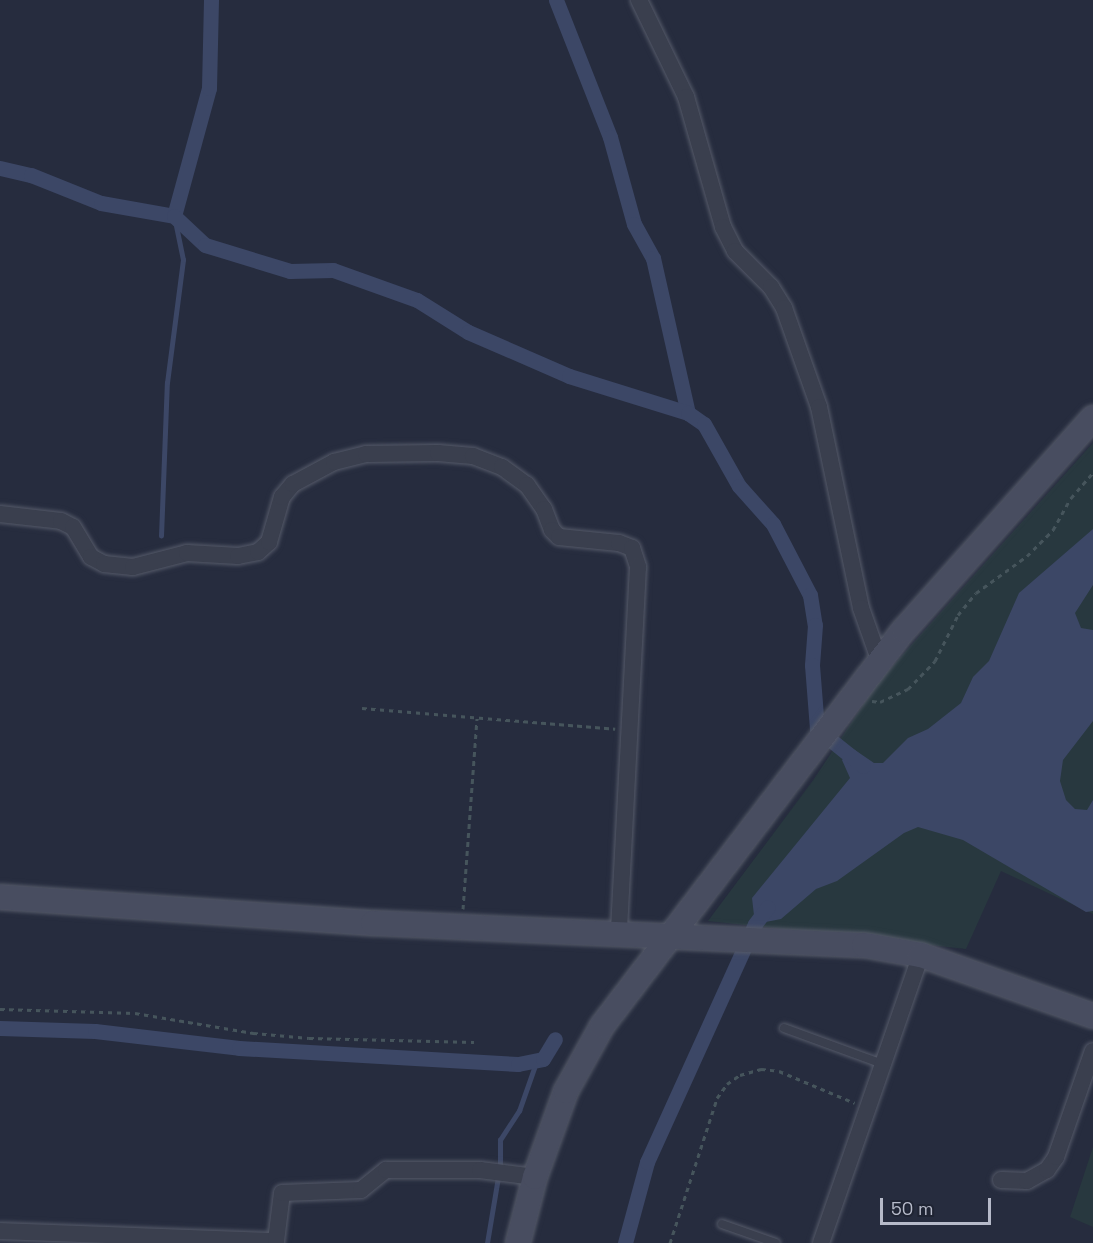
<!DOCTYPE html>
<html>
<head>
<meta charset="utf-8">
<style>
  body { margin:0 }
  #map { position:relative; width:1093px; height:1243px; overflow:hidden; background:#262c3e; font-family:"Space Grotesk",sans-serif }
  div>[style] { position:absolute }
  .green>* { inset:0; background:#28383f }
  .water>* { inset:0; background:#3c4766 }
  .stream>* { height:4.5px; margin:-2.25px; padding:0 2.25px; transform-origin:2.25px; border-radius:2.25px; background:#3c4766 }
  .canal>* { height:15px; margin:-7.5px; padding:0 7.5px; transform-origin:7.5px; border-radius:7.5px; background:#3c4766 }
  .path>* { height:3px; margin-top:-1.5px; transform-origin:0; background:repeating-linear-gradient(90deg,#46555c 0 4.5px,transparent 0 9px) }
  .roads { filter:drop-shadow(0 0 2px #555a69) drop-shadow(0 0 2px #555a69) }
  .lane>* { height:8px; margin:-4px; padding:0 4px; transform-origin:4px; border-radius:4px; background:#3a3f4e }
  .street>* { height:16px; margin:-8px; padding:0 8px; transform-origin:8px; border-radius:8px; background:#3a3f4e }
  .secondary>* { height:24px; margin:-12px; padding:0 12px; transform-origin:12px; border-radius:12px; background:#484d60 }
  span { translate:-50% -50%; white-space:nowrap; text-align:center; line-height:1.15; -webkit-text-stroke:4.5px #1f2433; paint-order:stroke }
  .scale { position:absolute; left:880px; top:1198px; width:111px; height:27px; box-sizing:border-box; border:3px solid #b6bac9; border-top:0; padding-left:8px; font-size:18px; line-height:21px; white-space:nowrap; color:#b6bac9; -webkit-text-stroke:4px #1f2433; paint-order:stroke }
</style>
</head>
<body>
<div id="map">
  <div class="green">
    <i style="clip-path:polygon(1093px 443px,1093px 914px,1001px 871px,966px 949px,708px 921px,814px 779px,878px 682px)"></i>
    <i style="clip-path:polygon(1093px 1147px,1093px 1227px,1070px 1217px)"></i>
  </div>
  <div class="water">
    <i style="clip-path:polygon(1093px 529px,1093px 585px,1075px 613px,1081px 628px,1093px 630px,1093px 721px,1063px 760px,1060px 781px,1066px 800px,1075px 809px,1087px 810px,1093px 800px,1093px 911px,1086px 912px,963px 840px,918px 827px,904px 833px,837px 881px,816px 889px,781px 919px,755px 924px,752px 898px,850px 778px,842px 760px,852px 748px,874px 763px,883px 763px,908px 738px,928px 729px,961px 703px,973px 677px,989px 661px,1019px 593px)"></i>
  </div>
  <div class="stream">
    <i style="left:161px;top:536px;width:153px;rotate:-87.8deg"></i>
    <i style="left:167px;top:383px;width:124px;rotate:-82.6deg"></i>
    <i style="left:183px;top:260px;width:45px;rotate:-101.6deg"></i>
    <i style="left:500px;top:1169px;width:29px;rotate:-90deg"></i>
    <i style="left:500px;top:1140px;width:35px;rotate:-57deg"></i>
    <i style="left:519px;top:1111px;width:54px;rotate:-70.6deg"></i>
    <i style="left:487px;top:1243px;width:67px;rotate:-80.5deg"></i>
  </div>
  <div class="canal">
    <i style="left:556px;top:0;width:147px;rotate:68.5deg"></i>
    <i style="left:610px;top:137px;width:90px;rotate:74.6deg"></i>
    <i style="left:634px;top:224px;width:39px;rotate:61deg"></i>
    <i style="left:653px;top:258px;width:159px;rotate:77.3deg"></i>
    <i style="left:0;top:168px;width:32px;rotate:13deg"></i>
    <i style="left:31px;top:175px;width:75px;rotate:21.8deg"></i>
    <i style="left:101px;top:203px;width:74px;rotate:10.1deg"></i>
    <i style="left:174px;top:216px;width:133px;rotate:-74.7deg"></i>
    <i style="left:209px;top:88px;width:88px;rotate:-88.7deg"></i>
    <i style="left:174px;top:216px;width:42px;rotate:43.1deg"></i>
    <i style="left:205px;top:245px;width:89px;rotate:17deg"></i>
    <i style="left:290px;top:271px;width:43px;rotate:-1.3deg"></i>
    <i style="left:333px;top:270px;width:89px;rotate:19.7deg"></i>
    <i style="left:417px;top:300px;width:60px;rotate:32.1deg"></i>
    <i style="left:468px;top:332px;width:110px;rotate:23.5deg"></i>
    <i style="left:569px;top:376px;width:125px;rotate:17.3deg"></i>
    <i style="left:688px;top:413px;width:19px;rotate:35deg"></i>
    <i style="left:704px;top:424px;width:71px;rotate:60.6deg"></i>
    <i style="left:739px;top:486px;width:51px;rotate:48.2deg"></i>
    <i style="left:773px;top:524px;width:80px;rotate:62.5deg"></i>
    <i style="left:810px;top:595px;width:30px;rotate:81deg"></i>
    <i style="left:815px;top:625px;width:40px;rotate:94.3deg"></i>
    <i style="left:812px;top:665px;width:64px;rotate:85.5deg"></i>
    <i style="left:817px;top:729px;width:59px;rotate:38.8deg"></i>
    <i style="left:0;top:1028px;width:95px;rotate:1.8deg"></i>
    <i style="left:95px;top:1031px;width:145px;rotate:6.7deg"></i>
    <i style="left:239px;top:1048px;width:279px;rotate:3.3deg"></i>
    <i style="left:518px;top:1064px;width:25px;rotate:-11deg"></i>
    <i style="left:543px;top:1059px;width:23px;rotate:-59deg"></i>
    <i style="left:625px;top:1243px;width:84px;rotate:-74.8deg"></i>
    <i style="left:647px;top:1162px;width:261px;rotate:-65.6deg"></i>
    <i style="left:755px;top:924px;width:21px;rotate:-53deg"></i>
  </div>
  <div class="path">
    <i style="left:872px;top:701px;width:8px;rotate:7deg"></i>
    <i style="left:880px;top:702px;width:31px;rotate:-25deg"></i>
    <i style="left:908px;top:689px;width:39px;rotate:-46deg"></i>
    <i style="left:935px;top:661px;width:51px;rotate:-63.4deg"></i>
    <i style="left:958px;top:615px;width:28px;rotate:-51deg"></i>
    <i style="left:976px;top:593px;width:63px;rotate:-36deg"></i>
    <i style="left:1027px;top:556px;width:37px;rotate:-45deg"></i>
    <i style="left:1053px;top:530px;width:37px;rotate:-61deg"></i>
    <i style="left:1071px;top:498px;width:33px;rotate:-49deg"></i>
    <i style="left:362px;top:708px;width:254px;rotate:4.7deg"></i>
    <i style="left:463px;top:909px;width:191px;rotate:-85.8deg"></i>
    <i style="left:0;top:1009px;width:135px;rotate:1.7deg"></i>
    <i style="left:135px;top:1013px;width:120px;rotate:9.6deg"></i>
    <i style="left:253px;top:1033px;width:56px;rotate:5.1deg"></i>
    <i style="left:309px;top:1038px;width:165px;rotate:1.4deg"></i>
    <i style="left:670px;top:1243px;width:152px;rotate:-72deg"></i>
    <i style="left:717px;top:1098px;width:17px;rotate:-54deg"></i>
    <i style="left:727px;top:1084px;width:16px;rotate:-35deg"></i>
    <i style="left:740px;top:1075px;width:22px;rotate:-16deg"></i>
    <i style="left:761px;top:1069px;width:18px;rotate:6deg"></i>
    <i style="left:779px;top:1071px;width:82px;rotate:22.8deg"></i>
  </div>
  <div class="roads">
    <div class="lane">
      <i style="left:784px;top:1028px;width:105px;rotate:20deg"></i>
      <i style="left:722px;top:1224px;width:57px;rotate:19.4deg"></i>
    </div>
    <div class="street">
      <i style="left:639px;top:0;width:108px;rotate:64.1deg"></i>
      <i style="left:686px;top:97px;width:135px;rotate:74.1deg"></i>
      <i style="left:723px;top:227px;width:27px;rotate:63deg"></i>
      <i style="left:735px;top:251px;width:51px;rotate:45deg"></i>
      <i style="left:771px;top:287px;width:25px;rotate:58deg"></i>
      <i style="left:784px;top:308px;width:105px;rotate:70.5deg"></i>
      <i style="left:819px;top:407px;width:205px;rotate:78.2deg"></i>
      <i style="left:861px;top:608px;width:57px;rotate:70.6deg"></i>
      <i style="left:0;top:514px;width:61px;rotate:6.5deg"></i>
      <i style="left:61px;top:521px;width:13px;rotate:27deg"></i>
      <i style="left:73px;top:527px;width:35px;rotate:59deg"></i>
      <i style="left:91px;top:557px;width:15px;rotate:28deg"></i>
      <i style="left:104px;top:564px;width:29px;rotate:6deg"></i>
      <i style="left:133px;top:567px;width:56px;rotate:-14.5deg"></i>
      <i style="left:187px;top:553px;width:51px;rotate:3.4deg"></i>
      <i style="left:238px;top:556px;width:20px;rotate:-11deg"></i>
      <i style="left:258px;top:552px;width:15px;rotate:-42deg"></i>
      <i style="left:269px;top:542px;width:47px;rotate:-73.9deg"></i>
      <i style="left:282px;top:497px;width:17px;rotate:-50deg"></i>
      <i style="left:293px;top:484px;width:47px;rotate:-28.2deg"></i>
      <i style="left:334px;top:462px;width:33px;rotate:-14deg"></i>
      <i style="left:366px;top:454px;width:72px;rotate:-0.8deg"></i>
      <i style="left:438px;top:453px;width:35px;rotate:5deg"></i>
      <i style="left:473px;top:456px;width:31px;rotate:21deg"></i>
      <i style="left:502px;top:467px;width:31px;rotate:36deg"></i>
      <i style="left:527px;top:485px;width:29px;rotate:55deg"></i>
      <i style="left:544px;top:509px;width:22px;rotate:69deg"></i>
      <i style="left:552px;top:530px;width:10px;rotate:45deg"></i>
      <i style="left:559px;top:537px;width:60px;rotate:5.7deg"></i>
      <i style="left:619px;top:543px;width:14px;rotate:21deg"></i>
      <i style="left:632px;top:548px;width:20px;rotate:72deg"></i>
      <i style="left:638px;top:567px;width:365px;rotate:93deg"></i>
      <i style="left:1001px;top:1180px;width:26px;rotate:2deg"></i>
      <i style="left:1027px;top:1181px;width:23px;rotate:-29deg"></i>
      <i style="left:1047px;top:1170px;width:16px;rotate:-55deg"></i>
      <i style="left:1056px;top:1157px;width:112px;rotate:-70.8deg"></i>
      <i style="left:0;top:1231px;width:276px;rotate:2.1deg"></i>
      <i style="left:276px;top:1241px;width:48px;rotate:-82.9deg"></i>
      <i style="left:282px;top:1193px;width:79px;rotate:-2.2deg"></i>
      <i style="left:361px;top:1190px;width:32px;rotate:-39deg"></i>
      <i style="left:386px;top:1170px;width:94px"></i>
      <i style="left:480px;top:1170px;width:55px;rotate:7.3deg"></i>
      <i style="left:821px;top:1243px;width:305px;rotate:-70.9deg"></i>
    </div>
    <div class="secondary">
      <i style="left:0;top:897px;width:374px;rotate:4deg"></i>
      <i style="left:373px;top:923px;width:491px;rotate:2.6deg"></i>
      <i style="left:864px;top:945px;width:58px;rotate:10deg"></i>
      <i style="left:921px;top:955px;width:182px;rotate:19.5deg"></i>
      <i style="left:518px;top:1243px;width:68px;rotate:-75.6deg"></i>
      <i style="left:535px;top:1177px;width:91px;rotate:-70.2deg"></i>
      <i style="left:566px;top:1091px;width:74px;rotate:-61deg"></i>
      <i style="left:602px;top:1026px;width:498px;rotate:-52.7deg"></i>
      <i style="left:904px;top:630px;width:284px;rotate:-48.3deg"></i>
    </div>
  </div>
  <div class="scale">50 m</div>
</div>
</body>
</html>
